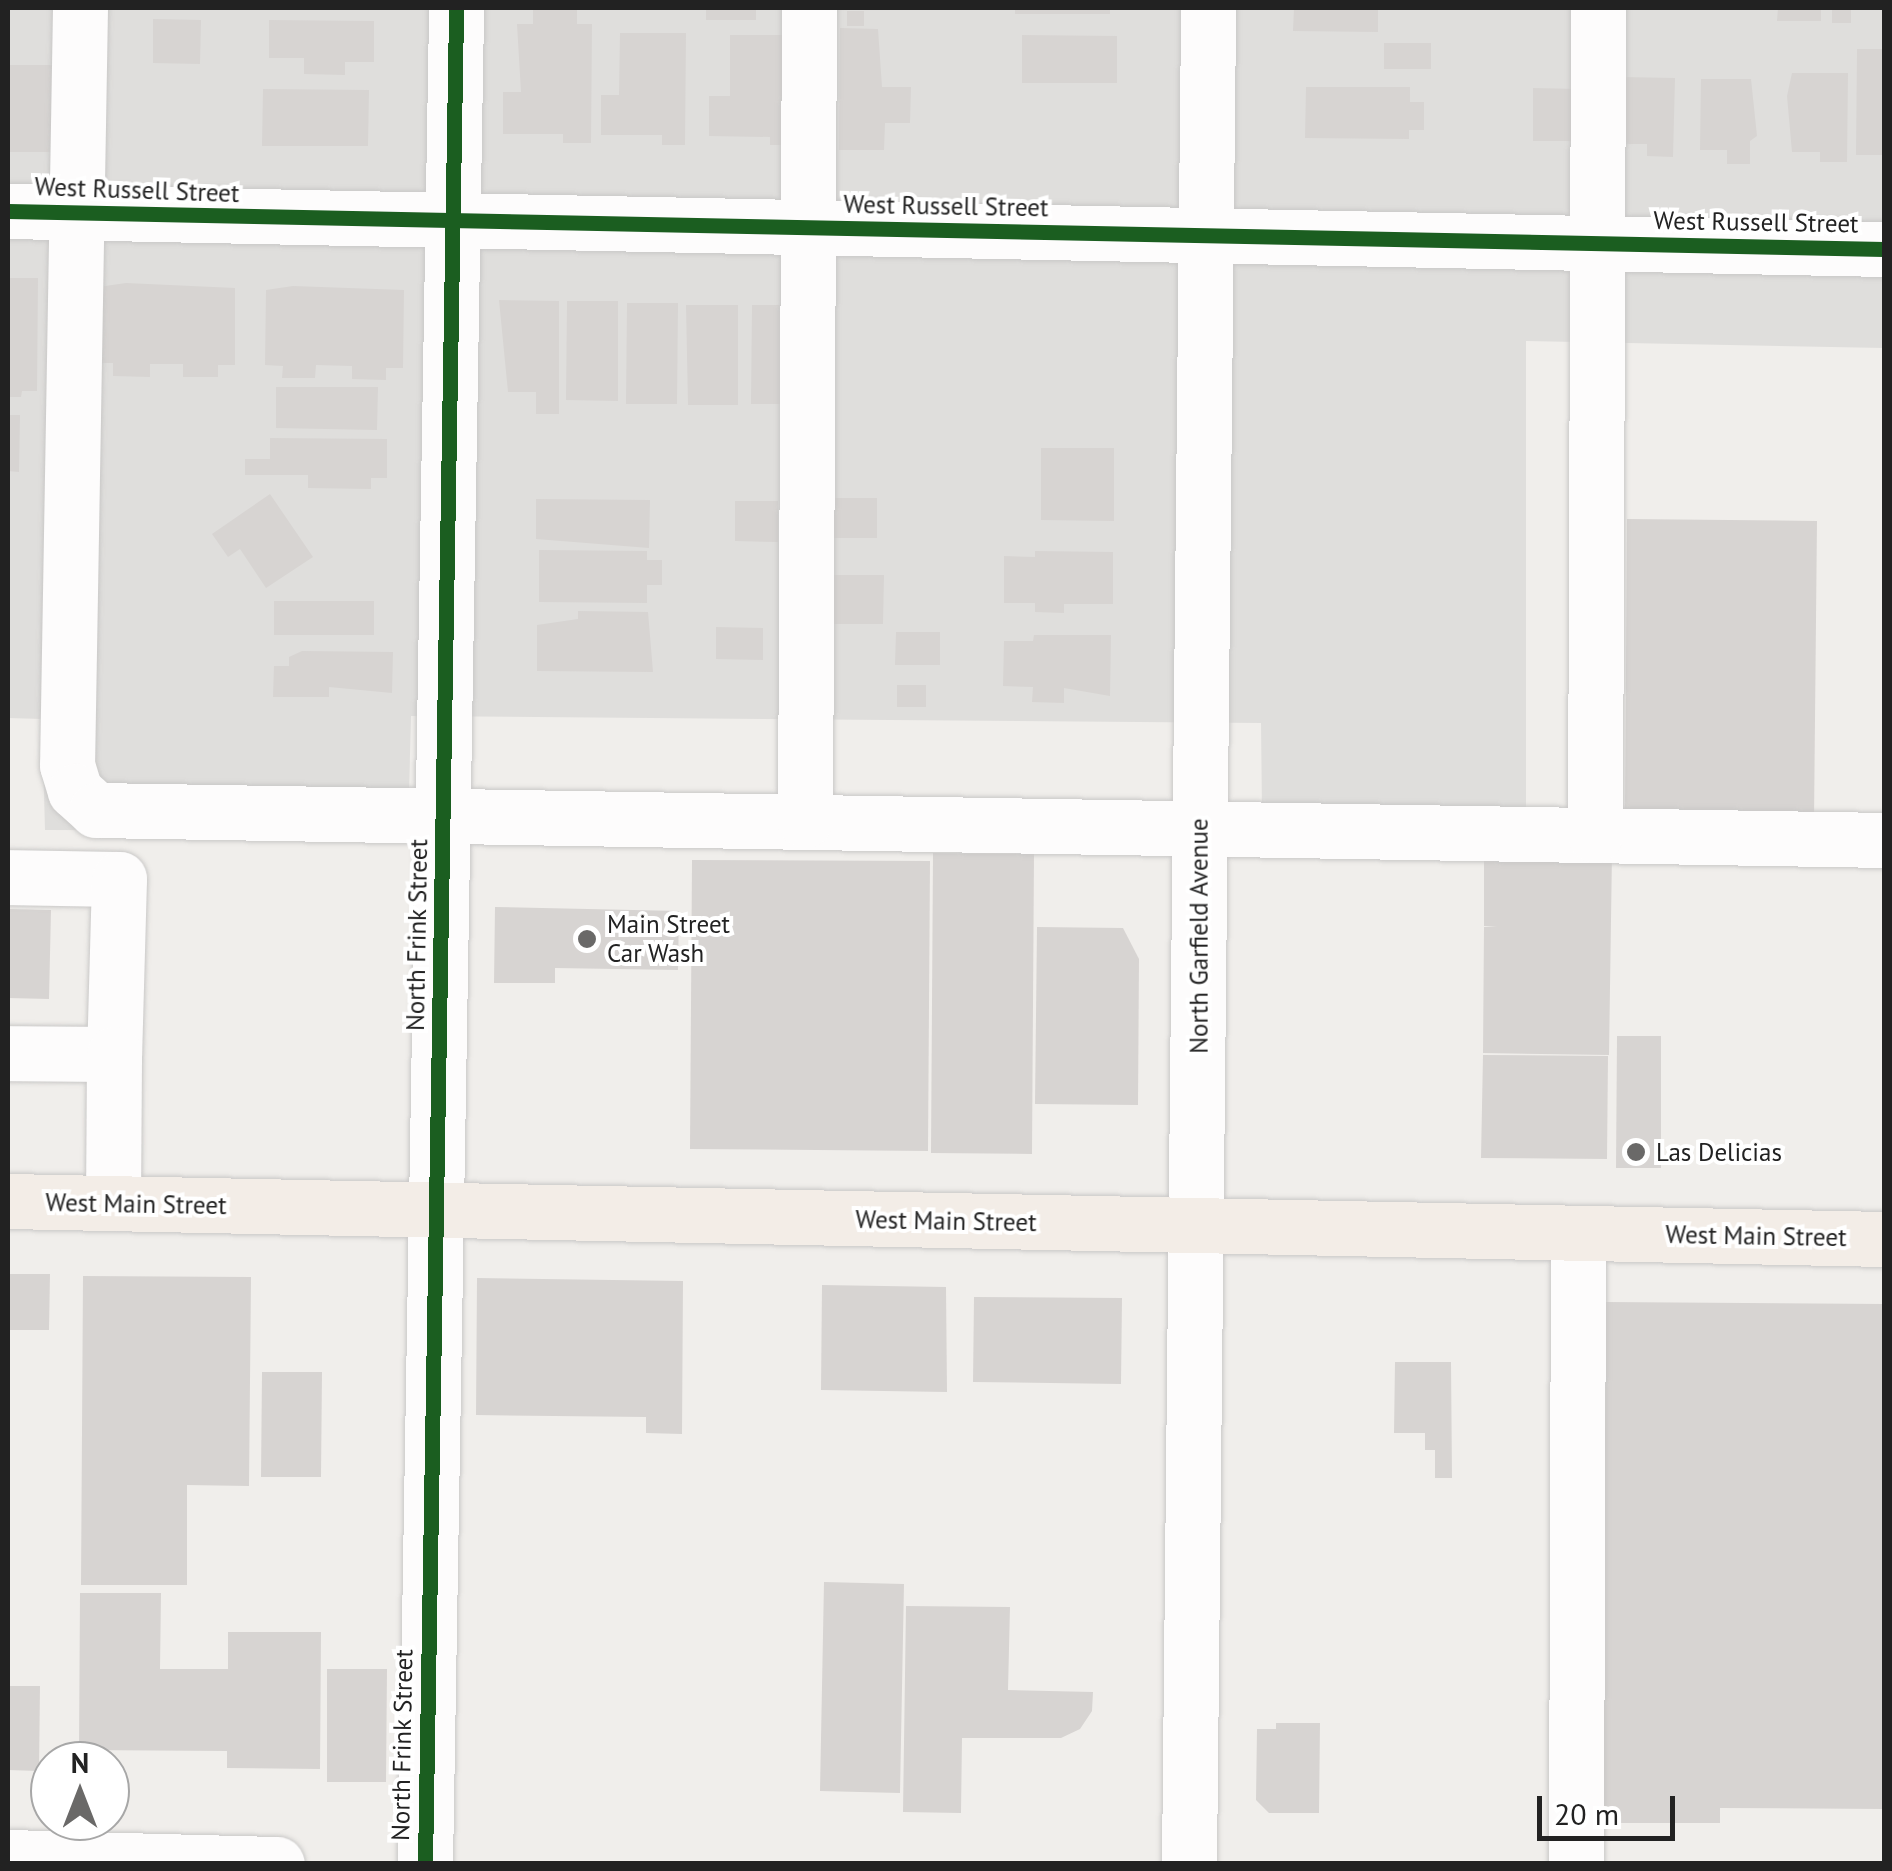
<!DOCTYPE html>
<html>
<head>
<meta charset="utf-8">
<style>
  body { margin:0 }
  #map { position:relative; width:1892px; height:1871px; overflow:hidden; background:#f0eeeb; font-family:"PT Sans",sans-serif }
  div>[style] { position:absolute }
  .residential>* { inset:0; background:#dfdedc }
  .building>* { inset:0; background:#d7d4d2 }
  .roads { filter:drop-shadow(0 0 2px #c9c8c7) drop-shadow(0 0 2px #c9c8c7) }
  .minor>* { height:55px; margin:-27.5px; padding:0 27.5px; transform-origin:27.5px; border-radius:27.5px; background:#fdfcfc }
  .major>* { height:55px; margin:-27.5px; padding:0 27.5px; transform-origin:27.5px; border-radius:27.5px; background:#f3ede7 }
  .cycleway>* { height:15px; margin:-7.5px; padding:0 7.5px; transform-origin:7.5px; border-radius:7.5px; background:#1b5e20 }
  .dots>* { width:28px; height:28px; translate:-50% -50%; box-sizing:border-box; border:5px solid #fff; border-radius:50% }
  span { translate:-50% -50%; white-space:nowrap; text-align:center; line-height:1.15; -webkit-text-stroke:8px #fff; paint-order:stroke }
  .street-label { font-size:25px; color:#222 }
  .poi-label { font-size:25px; color:#222 }
  .left { translate:0 -50%; text-align:left }
  .frame { position:absolute; inset:0; border:10px solid #222; pointer-events:none }
  .north { position:absolute; left:30px; top:1741px; width:100px; height:100px; box-sizing:border-box; background:#fff; border:2px solid #a7a7a7; border-radius:50%; rotate:0deg; font-size:28px; font-weight:700; line-height:40px; text-align:center; color:#222 }
  .north::after { content:''; display:block; margin:auto; width:35px; height:45px; background:#6a6968; clip-path:polygon(50% 0,100% 100%,50% 72%,0 100%) }
  .scale { position:absolute; left:1537px; top:1796px; width:138px; height:45px; box-sizing:border-box; border:5px solid #222; border-top:0; padding-left:12px; font-size:30px; line-height:35px; white-space:nowrap; color:#222; -webkit-text-stroke:8px #fff; paint-order:stroke }
</style>
</head>
<body>
<div id="map">
  <div class="residential">
    <i style="clip-path:polygon(8px 8px,1884px 8px,1884px 348px,1526px 341px,1526px 813px,1262px 812px,1261px 723px,411px 716px,408px 831px,45px 830px,42px 719px,8px 718px)"></i>
  </div>
  <div class="building">
    <i style="clip-path:polygon(533px 8px,577px 8px,577px 24px,592px 24px,591px 143px,563px 143px,563px 134px,503px 134px,503px 92px,521px 92px,517px 24px,533px 24px)"></i>
    <i style="clip-path:polygon(706px 8px,756px 8px,756px 20px,706px 20px)"></i>
    <i style="clip-path:polygon(1015px 8px,1110px 8px,1110px 14px,1015px 14px)"></i>
    <i style="clip-path:polygon(1294px 8px,1378px 8px,1378px 32px,1293px 31px)"></i>
    <i style="clip-path:polygon(1778px 8px,1821px 8px,1821px 21px,1777px 21px)"></i>
    <i style="clip-path:polygon(1832px 8px,1851px 8px,1851px 23px,1832px 23px)"></i>
    <i style="clip-path:polygon(847px 11px,864px 11px,864px 26px,847px 26px)"></i>
    <i style="clip-path:polygon(153px 19px,201px 20px,200px 64px,153px 63px)"></i>
    <i style="clip-path:polygon(269px 20px,374px 21px,374px 62px,345px 62px,345px 75px,304px 74px,304px 58px,269px 58px)"></i>
    <i style="clip-path:polygon(840px 28px,878px 29px,882px 87px,911px 87px,910px 123px,885px 123px,884px 150px,839px 150px)"></i>
    <i style="clip-path:polygon(620px 33px,686px 33px,685px 145px,662px 145px,662px 135px,601px 135px,601px 95px,619px 95px)"></i>
    <i style="clip-path:polygon(730px 35px,796px 35px,795px 145px,770px 145px,770px 137px,709px 136px,709px 96px,730px 96px)"></i>
    <i style="clip-path:polygon(1022px 35px,1117px 36px,1117px 83px,1022px 83px)"></i>
    <i style="clip-path:polygon(1384px 43px,1431px 43px,1431px 69px,1384px 69px)"></i>
    <i style="clip-path:polygon(1857px 49px,1884px 49px,1884px 155px,1856px 155px)"></i>
    <i style="clip-path:polygon(8px 65px,67px 65px,66px 152px,8px 152px)"></i>
    <i style="clip-path:polygon(1792px 73px,1848px 73px,1847px 162px,1820px 162px,1820px 152px,1792px 152px,1787px 96px)"></i>
    <i style="clip-path:polygon(1622px 77px,1675px 78px,1673px 157px,1647px 156px,1647px 144px,1622px 144px)"></i>
    <i style="clip-path:polygon(1701px 79px,1751px 79px,1757px 136px,1750px 141px,1750px 164px,1727px 164px,1727px 150px,1700px 150px)"></i>
    <i style="clip-path:polygon(1306px 87px,1410px 87px,1410px 102px,1424px 102px,1424px 130px,1409px 130px,1409px 139px,1305px 138px)"></i>
    <i style="clip-path:polygon(1533px 88px,1578px 89px,1578px 141px,1533px 141px)"></i>
    <i style="clip-path:polygon(263px 89px,369px 90px,368px 146px,262px 146px)"></i>
    <i style="clip-path:polygon(8px 278px,38px 278px,37px 391px,22px 391px,21px 397px,8px 397px)"></i>
    <i style="clip-path:polygon(126px 283px,235px 288px,235px 365px,218px 365px,218px 377px,183px 377px,183px 364px,150px 364px,150px 377px,113px 376px,113px 363px,97px 363px,98px 287px)"></i>
    <i style="clip-path:polygon(293px 286px,404px 290px,403px 368px,386px 368px,386px 380px,352px 379px,352px 366px,316px 365px,315px 378px,282px 378px,283px 366px,265px 365px,266px 290px)"></i>
    <i style="clip-path:polygon(499px 300px,559px 301px,559px 414px,536px 414px,536px 392px,508px 392px)"></i>
    <i style="clip-path:polygon(567px 301px,618px 301px,618px 401px,566px 400px)"></i>
    <i style="clip-path:polygon(627px 303px,678px 303px,677px 404px,626px 404px)"></i>
    <i style="clip-path:polygon(686px 305px,738px 305px,738px 405px,688px 405px)"></i>
    <i style="clip-path:polygon(752px 305px,799px 305px,799px 404px,751px 404px)"></i>
    <i style="clip-path:polygon(276px 387px,378px 387px,377px 430px,276px 428px)"></i>
    <i style="clip-path:polygon(8px 415px,20px 415px,19px 472px,8px 471px)"></i>
    <i style="clip-path:polygon(270px 438px,387px 439px,387px 478px,371px 478px,371px 489px,308px 488px,308px 475px,245px 475px,245px 459px,270px 459px)"></i>
    <i style="clip-path:polygon(1041px 448px,1114px 448px,1114px 521px,1041px 520px)"></i>
    <i style="clip-path:polygon(270px 494px,313px 557px,266px 588px,240px 549px,228px 557px,212px 534px)"></i>
    <i style="clip-path:polygon(833px 498px,877px 498px,877px 538px,833px 538px)"></i>
    <i style="clip-path:polygon(536px 499px,650px 500px,649px 548px,536px 539px)"></i>
    <i style="clip-path:polygon(735px 501px,778px 501px,778px 542px,735px 541px)"></i>
    <i style="clip-path:polygon(1627px 519px,1817px 521px,1814px 820px,1625px 819px)"></i>
    <i style="clip-path:polygon(539px 550px,647px 551px,647px 560px,662px 560px,662px 585px,647px 585px,647px 603px,539px 602px)"></i>
    <i style="clip-path:polygon(1035px 551px,1113px 552px,1113px 604px,1064px 604px,1064px 613px,1035px 612px,1035px 603px,1004px 603px,1004px 556px,1035px 557px)"></i>
    <i style="clip-path:polygon(833px 575px,884px 575px,883px 624px,833px 624px)"></i>
    <i style="clip-path:polygon(274px 601px,374px 601px,374px 635px,274px 635px)"></i>
    <i style="clip-path:polygon(578px 611px,648px 612px,653px 672px,537px 671px,537px 625px,578px 619px)"></i>
    <i style="clip-path:polygon(716px 627px,763px 628px,763px 660px,716px 659px)"></i>
    <i style="clip-path:polygon(896px 632px,940px 632px,940px 665px,895px 665px)"></i>
    <i style="clip-path:polygon(1034px 635px,1111px 635px,1110px 696px,1064px 688px,1064px 703px,1032px 702px,1033px 687px,1003px 686px,1004px 641px,1033px 641px)"></i>
    <i style="clip-path:polygon(302px 651px,393px 652px,392px 693px,329px 687px,329px 697px,273px 697px,274px 666px,289px 666px,289px 657px)"></i>
    <i style="clip-path:polygon(897px 685px,926px 685px,926px 707px,897px 707px)"></i>
    <i style="clip-path:polygon(1484px 852px,1612px 853px,1609px 1055px,1483px 1053px,1484px 927px,1497px 926px,1484px 926px)"></i>
    <i style="clip-path:polygon(933px 853px,1034px 854px,1032px 1154px,931px 1153px)"></i>
    <i style="clip-path:polygon(692px 860px,930px 861px,928px 1151px,690px 1149px)"></i>
    <i style="clip-path:polygon(495px 907px,679px 911px,678px 970px,555px 968px,555px 983px,494px 983px)"></i>
    <i style="clip-path:polygon(8px 909px,51px 910px,49px 999px,8px 998px)"></i>
    <i style="clip-path:polygon(1037px 927px,1123px 928px,1139px 959px,1138px 1105px,1035px 1104px)"></i>
    <i style="clip-path:polygon(1617px 1036px,1661px 1036px,1661px 1168px,1616px 1168px)"></i>
    <i style="clip-path:polygon(1483px 1055px,1608px 1056px,1607px 1159px,1481px 1158px)"></i>
    <i style="clip-path:polygon(8px 1274px,50px 1274px,49px 1330px,8px 1330px)"></i>
    <i style="clip-path:polygon(83px 1276px,251px 1277px,249px 1486px,187px 1485px,187px 1585px,81px 1585px)"></i>
    <i style="clip-path:polygon(477px 1278px,683px 1281px,682px 1434px,646px 1433px,646px 1417px,476px 1415px)"></i>
    <i style="clip-path:polygon(822px 1285px,946px 1287px,947px 1392px,821px 1390px)"></i>
    <i style="clip-path:polygon(974px 1297px,1122px 1298px,1121px 1384px,973px 1382px)"></i>
    <i style="clip-path:polygon(1606px 1302px,1884px 1304px,1884px 1809px,1720px 1808px,1720px 1823px,1602px 1823px)"></i>
    <i style="clip-path:polygon(1395px 1362px,1451px 1362px,1452px 1478px,1435px 1478px,1435px 1450px,1425px 1450px,1425px 1433px,1394px 1433px)"></i>
    <i style="clip-path:polygon(262px 1372px,322px 1372px,321px 1477px,261px 1477px)"></i>
    <i style="clip-path:polygon(824px 1582px,904px 1584px,900px 1793px,820px 1791px)"></i>
    <i style="clip-path:polygon(80px 1593px,161px 1593px,160px 1669px,228px 1669px,228px 1632px,321px 1632px,320px 1769px,227px 1768px,227px 1751px,79px 1750px)"></i>
    <i style="clip-path:polygon(906px 1606px,1010px 1607px,1008px 1690px,1093px 1692px,1092px 1711px,1080px 1729px,1061px 1738px,962px 1738px,961px 1813px,903px 1812px)"></i>
    <i style="clip-path:polygon(327px 1669px,387px 1669px,386px 1782px,327px 1782px)"></i>
    <i style="clip-path:polygon(8px 1686px,40px 1686px,39px 1771px,8px 1770px)"></i>
    <i style="clip-path:polygon(1276px 1723px,1320px 1723px,1319px 1813px,1269px 1813px,1256px 1800px,1257px 1729px,1276px 1729px)"></i>
  </div>
  <div class="roads">
    <div class="minor">
      <i style="left:80px;top:8px;width:757px;rotate:90.98deg"></i>
      <i style="left:67px;top:765px;width:27px;rotate:73deg"></i>
      <i style="left:75px;top:791px;width:28px;rotate:42deg"></i>
      <i style="left:96px;top:810px;width:1788px;rotate:0.96deg"></i>
      <i style="left:8px;top:211px;width:1876px;rotate:1.16deg"></i>
      <i style="left:805px;top:820px;width:812px;rotate:-89.72deg"></i>
      <i style="left:1595px;top:835px;width:827px;rotate:-89.79deg"></i>
      <i style="left:8px;top:877px;width:111px;rotate:1deg"></i>
      <i style="left:119px;top:879px;width:175px;rotate:91.6deg"></i>
      <i style="left:114px;top:1054px;width:106px;rotate:-179.5deg"></i>
      <i style="left:113px;top:1203px;width:149px;rotate:-89.6deg"></i>
      <i style="left:8px;top:1857px;width:269px;rotate:1.5deg"></i>
      <i style="left:425px;top:1864px;width:1856px;rotate:-89.04deg"></i>
      <i style="left:1189px;top:1864px;width:1856px;rotate:-89.41deg"></i>
      <i style="left:1576px;top:1864px;width:631px;rotate:-89.82deg"></i>
    </div>
    <div class="major">
      <i style="left:8px;top:1201px;width:1876px;rotate:1.16deg"></i>
    </div>
  </div>
  <div class="cycleway">
    <i style="left:8px;top:211px;width:1876px;rotate:1.16deg"></i>
    <i style="left:425px;top:1864px;width:1856px;rotate:-89.04deg"></i>
  </div>
  <div class="dots">
    <i style="left:587px;top:939px;background:#6a6968"></i>
    <i style="left:1636px;top:1152px;background:#6a6968"></i>
  </div>
  <div class="street-label">
    <span style="left:137px;top:190px;rotate:2deg">West Russell Street</span>
    <span style="left:946px;top:206px;rotate:1deg">West Russell Street</span>
    <span style="left:1756px;top:222px;rotate:1deg">West Russell Street</span>
    <span style="left:417px;top:935px;rotate:-89deg">North Frink Street</span>
    <span style="left:1199px;top:936px;rotate:-90deg">North Garfield Avenue</span>
    <span style="left:136px;top:1204px;rotate:1deg">West Main Street</span>
    <span style="left:946px;top:1221px;rotate:1deg">West Main Street</span>
    <span style="left:1756px;top:1236px;rotate:1deg">West Main Street</span>
    <span style="left:402px;top:1745px;rotate:-89deg">North Frink Street</span>
  </div>
  <div class="poi-label">
    <span class="left" style="left:607px;top:939px">Main Street<br>Car Wash</span>
    <span class="left" style="left:1656px;top:1152px">Las Delicias</span>
  </div>
  <div class="frame"></div>
  <div class="north">N</div>
  <div class="scale">20 m</div>
</div>
</body>
</html>
